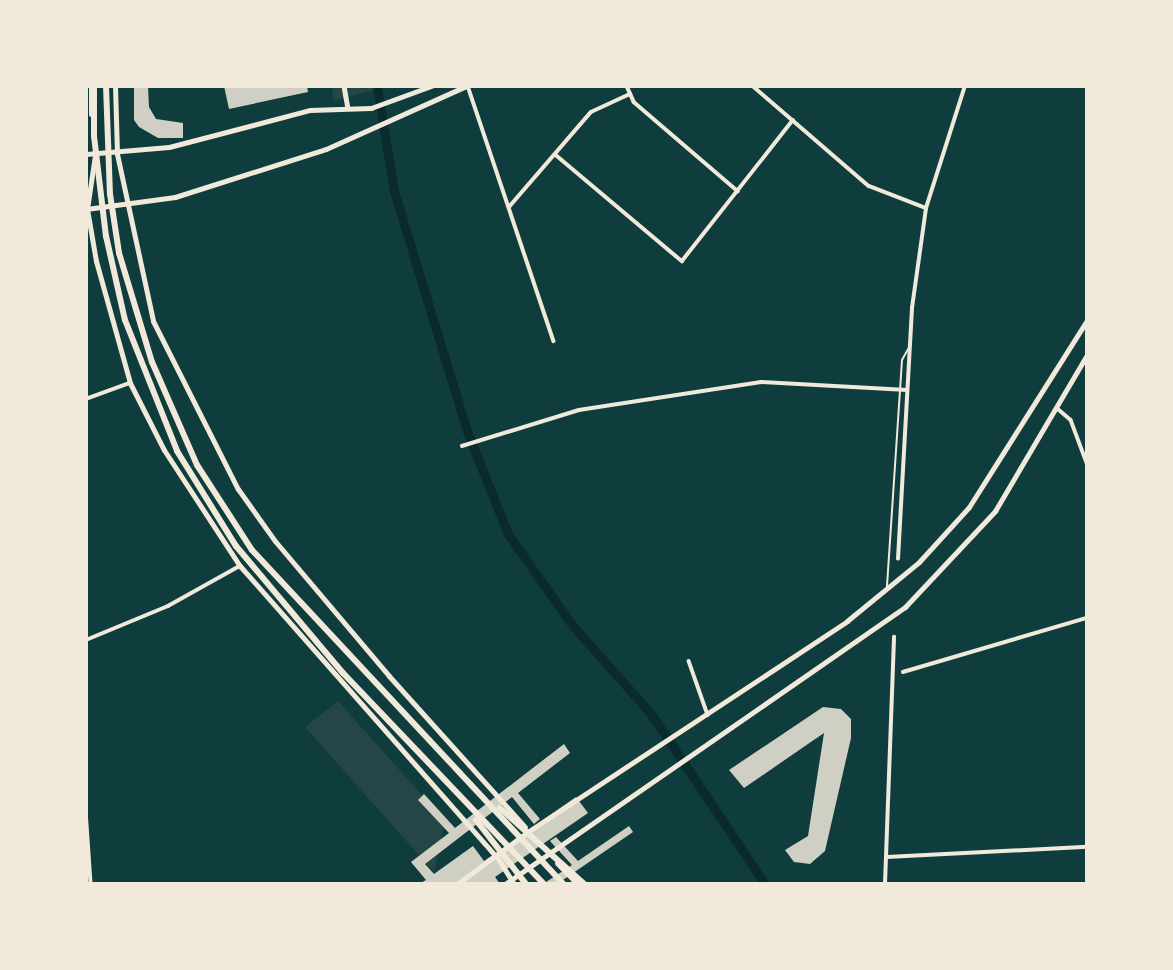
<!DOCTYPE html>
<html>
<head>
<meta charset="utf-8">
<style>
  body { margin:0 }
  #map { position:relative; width:1173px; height:970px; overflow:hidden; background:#0f3d3e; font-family:"Sofia Sans Condensed",sans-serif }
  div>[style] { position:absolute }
  .green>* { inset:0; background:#244646 }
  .canal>* { height:9px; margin:-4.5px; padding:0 4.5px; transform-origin:4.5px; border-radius:4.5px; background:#0a2a2b }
  .building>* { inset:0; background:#cfcfc3 }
  .service>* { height:2px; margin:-1px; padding:0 1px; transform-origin:1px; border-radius:1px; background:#f1e9da }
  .minor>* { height:3.5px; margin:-1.75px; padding:0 1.75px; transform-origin:1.75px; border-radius:1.75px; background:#f1e9da }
  .tertiary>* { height:4.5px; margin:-2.25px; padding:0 2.25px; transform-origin:2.25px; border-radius:2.25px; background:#f1e9da }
  .secondary>* { height:5px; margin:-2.5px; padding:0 2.5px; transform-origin:2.5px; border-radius:2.5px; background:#f1e9da }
  .primary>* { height:5px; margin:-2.5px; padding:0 2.5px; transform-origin:2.5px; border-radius:2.5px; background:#f1e9da }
  .trunk>* { height:6px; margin:-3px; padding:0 3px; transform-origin:3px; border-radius:3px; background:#f1e9da }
  span { translate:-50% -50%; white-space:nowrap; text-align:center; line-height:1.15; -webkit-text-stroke:5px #f1e9da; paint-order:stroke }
  .frame { position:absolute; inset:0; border:88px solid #f1e9da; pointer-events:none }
</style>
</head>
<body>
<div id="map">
  <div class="green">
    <i style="clip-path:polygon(332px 86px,389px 86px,333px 101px)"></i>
    <i style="clip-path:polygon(338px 701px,445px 821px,434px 872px,305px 727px)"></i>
  </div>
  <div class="canal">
    <i style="left:377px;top:86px;width:106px;rotate:80.8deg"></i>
    <i style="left:394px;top:191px;width:254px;rotate:73.1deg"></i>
    <i style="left:468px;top:434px;width:108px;rotate:68.2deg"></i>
    <i style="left:508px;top:534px;width:113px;rotate:54.8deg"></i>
    <i style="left:573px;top:626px;width:118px;rotate:48.4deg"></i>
    <i style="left:651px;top:714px;width:205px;rotate:56.2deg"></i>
  </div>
  <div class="building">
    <i style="clip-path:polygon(134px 86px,148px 86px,149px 107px,156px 119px,183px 123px,183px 138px,158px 138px,139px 127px,134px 120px)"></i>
    <i style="clip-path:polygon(224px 86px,307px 86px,308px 92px,229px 109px)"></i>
    <i style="clip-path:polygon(823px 707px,841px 709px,851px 719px,851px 738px,825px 851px,810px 864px,794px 862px,785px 850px,808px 836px,824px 733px,744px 788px,729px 770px)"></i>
    <i style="clip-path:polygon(564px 744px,570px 753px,518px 793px,540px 819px,534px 824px,512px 797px,425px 864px,434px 874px,473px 846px,484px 861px,576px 797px,588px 813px,495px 877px,500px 884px,419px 884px,426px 880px,411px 862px,449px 833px,418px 800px,424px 794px,455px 828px)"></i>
    <i style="clip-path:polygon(629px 826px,633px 832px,557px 884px,543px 884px,572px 865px,550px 841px,556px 837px,578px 861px)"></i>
  </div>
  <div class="service">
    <i style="left:887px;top:586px;width:226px;rotate:-86.2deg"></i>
    <i style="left:902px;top:360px;width:13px;rotate:-61deg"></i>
  </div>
  <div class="minor">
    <i style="left:468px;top:86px;width:269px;rotate:71.4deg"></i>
    <i style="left:627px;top:86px;width:17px;rotate:66deg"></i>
    <i style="left:634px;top:102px;width:137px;rotate:40.6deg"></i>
    <i style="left:753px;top:86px;width:153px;rotate:40.8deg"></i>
    <i style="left:869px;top:186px;width:61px;rotate:21.1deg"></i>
    <i style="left:556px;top:155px;width:165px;rotate:40.1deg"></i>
    <i style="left:682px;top:261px;width:179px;rotate:-51.8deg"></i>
    <i style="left:509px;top:207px;width:125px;rotate:-49.2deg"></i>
    <i style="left:591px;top:112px;width:43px;rotate:-24.8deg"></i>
    <i style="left:86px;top:399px;width:47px;rotate:-20deg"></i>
    <i style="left:1057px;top:408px;width:18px;rotate:41deg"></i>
    <i style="left:1071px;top:420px;width:46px;rotate:69.6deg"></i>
    <i style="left:462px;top:446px;width:122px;rotate:-17.1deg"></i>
    <i style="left:579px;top:410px;width:184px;rotate:-8.7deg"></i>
    <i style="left:761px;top:382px;width:146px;rotate:3.1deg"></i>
    <i style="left:898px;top:559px;width:251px;rotate:-86.8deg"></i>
    <i style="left:912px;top:308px;width:101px;rotate:-82deg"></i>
    <i style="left:926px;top:208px;width:128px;rotate:-72.3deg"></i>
    <i style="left:86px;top:640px;width:89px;rotate:-22.5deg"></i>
    <i style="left:168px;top:606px;width:82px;rotate:-29.1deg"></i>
    <i style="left:689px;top:661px;width:57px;rotate:70.6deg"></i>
    <i style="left:903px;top:672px;width:192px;rotate:-16.4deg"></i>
    <i style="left:86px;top:810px;width:74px;rotate:86.1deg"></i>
    <i style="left:887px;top:857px;width:200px;rotate:-2.9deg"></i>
    <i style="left:885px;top:884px;width:247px;rotate:-87.9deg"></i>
  </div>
  <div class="tertiary">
    <i style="left:344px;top:86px;width:22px;rotate:80deg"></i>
  </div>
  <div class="secondary">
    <i style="left:86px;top:154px;width:83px;rotate:-4.8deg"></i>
    <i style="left:169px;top:147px;width:146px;rotate:-14.7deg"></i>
    <i style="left:310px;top:110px;width:61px;rotate:-1.9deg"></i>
    <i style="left:371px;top:108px;width:64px;rotate:-20.1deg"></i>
    <i style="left:86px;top:209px;width:90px;rotate:-7.7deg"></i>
    <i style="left:175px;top:197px;width:158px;rotate:-17.6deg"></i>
    <i style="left:326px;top:149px;width:154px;rotate:-24.2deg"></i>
  </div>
  <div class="primary">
    <i style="left:91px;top:86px;width:28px;rotate:90deg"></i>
    <i style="left:115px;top:86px;width:68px;rotate:88.3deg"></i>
    <i style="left:117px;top:154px;width:171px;rotate:77.8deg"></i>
    <i style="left:153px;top:321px;width:188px;rotate:63.2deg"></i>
    <i style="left:238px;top:489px;width:64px;rotate:54.6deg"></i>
    <i style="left:275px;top:541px;width:177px;rotate:49.8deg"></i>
    <i style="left:389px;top:676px;width:203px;rotate:48deg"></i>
    <i style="left:95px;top:155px;width:55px;rotate:98.4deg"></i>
    <i style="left:87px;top:209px;width:53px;rotate:80.2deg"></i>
    <i style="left:96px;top:261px;width:127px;rotate:74.4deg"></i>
    <i style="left:130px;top:383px;width:75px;rotate:63.1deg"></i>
    <i style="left:164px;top:450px;width:139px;rotate:56.8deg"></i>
    <i style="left:240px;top:566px;width:388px;rotate:48.6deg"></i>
    <i style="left:497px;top:857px;width:32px;rotate:58deg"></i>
    <i style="left:557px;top:863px;width:29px;rotate:46deg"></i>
    <i style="left:457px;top:884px;width:89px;rotate:-36.4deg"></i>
    <i style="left:529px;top:831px;width:381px;rotate:-33.4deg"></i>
    <i style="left:847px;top:621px;width:93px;rotate:-39.3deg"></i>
    <i style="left:919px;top:562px;width:74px;rotate:-47.7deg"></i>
    <i style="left:969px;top:507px;width:221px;rotate:-57.7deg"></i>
    <i style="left:505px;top:884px;width:487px;rotate:-34.7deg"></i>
    <i style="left:905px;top:607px;width:132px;rotate:-46.8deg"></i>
    <i style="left:995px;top:511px;width:181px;rotate:-59.5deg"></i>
  </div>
  <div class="trunk">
    <i style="left:94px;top:86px;width:50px;rotate:90deg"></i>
    <i style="left:94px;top:136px;width:101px;rotate:83.2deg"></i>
    <i style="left:106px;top:236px;width:86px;rotate:77.3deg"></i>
    <i style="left:125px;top:320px;width:141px;rotate:68.3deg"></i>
    <i style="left:177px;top:451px;width:112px;rotate:58.2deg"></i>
    <i style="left:236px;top:546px;width:166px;rotate:49.9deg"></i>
    <i style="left:343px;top:673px;width:291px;rotate:46.4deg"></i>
    <i style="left:106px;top:86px;width:108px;rotate:87.9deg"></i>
    <i style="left:110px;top:194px;width:60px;rotate:81.3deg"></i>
    <i style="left:119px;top:253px;width:114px;rotate:73.2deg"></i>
    <i style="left:152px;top:362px;width:112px;rotate:66.4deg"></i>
    <i style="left:197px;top:465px;width:101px;rotate:57.1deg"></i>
    <i style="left:252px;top:550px;width:457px;rotate:47deg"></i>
    <i style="left:500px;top:808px;width:113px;rotate:42.1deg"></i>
    <i style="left:476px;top:820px;width:81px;rotate:52deg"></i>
  </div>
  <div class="frame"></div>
</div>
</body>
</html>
